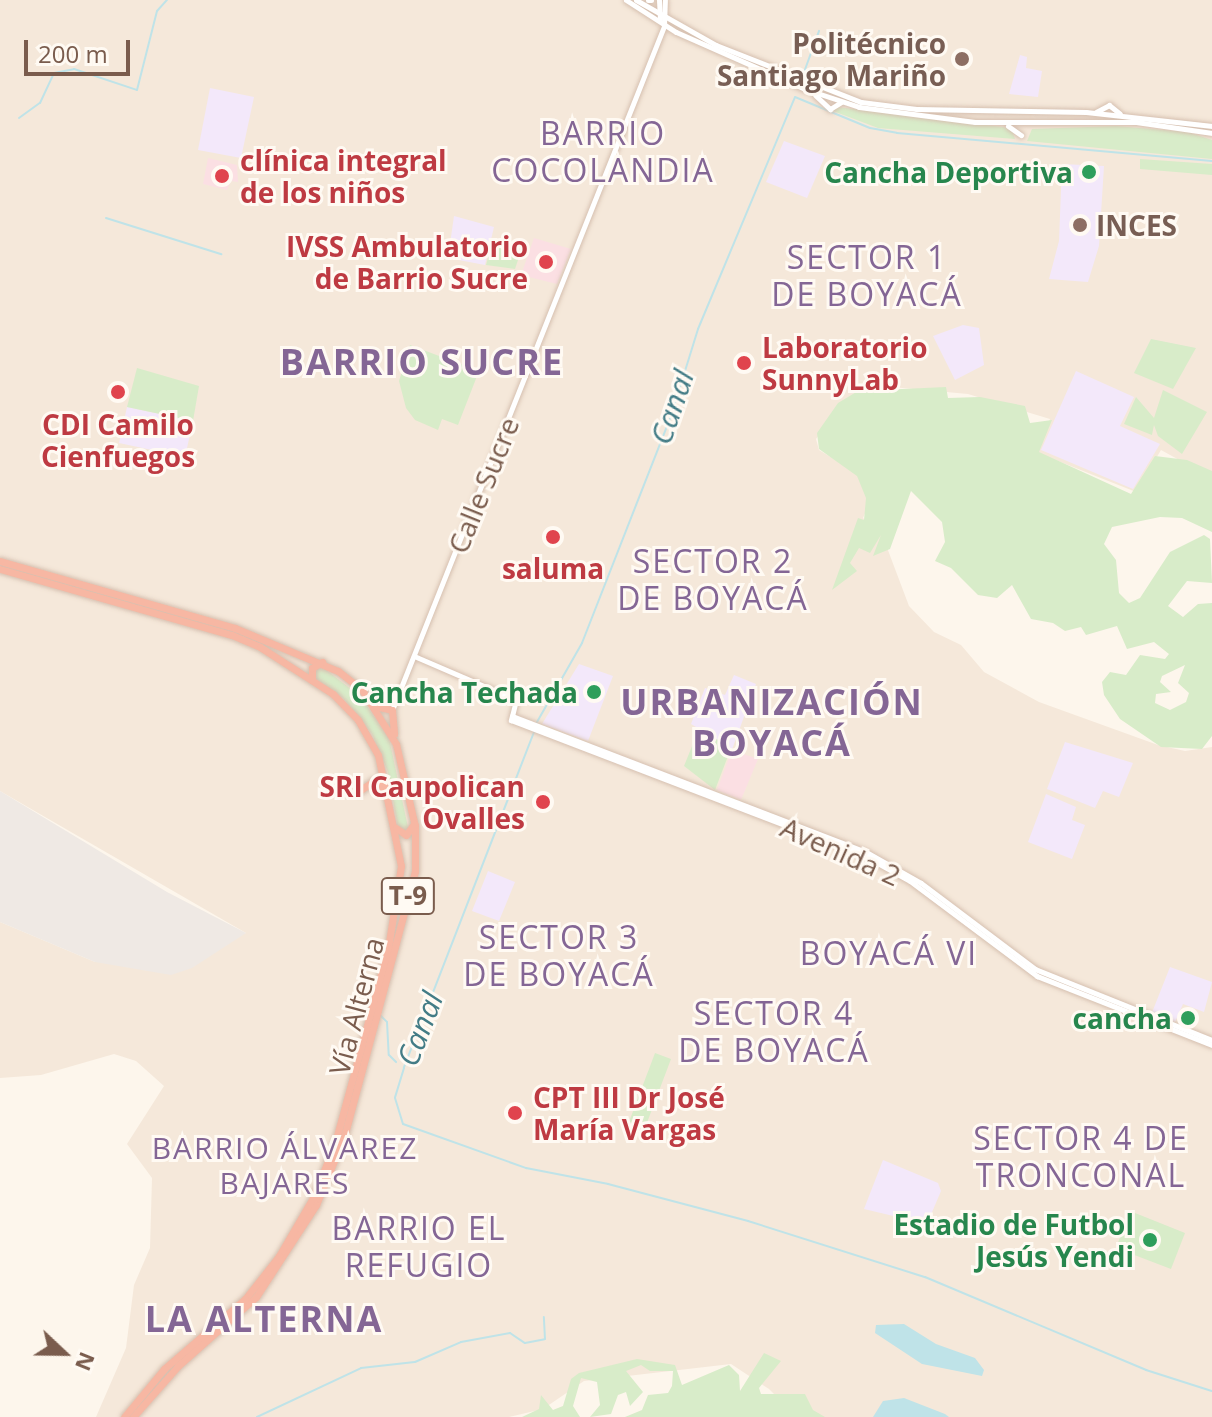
<!DOCTYPE html>
<html>
<head>
<meta charset="utf-8">
<style>
  body { margin:0 }
  #map { position:relative; width:1212px; height:1417px; overflow:hidden; background:#fdf6ec; font-family:"Open Sans",sans-serif }
  div>[style] { position:absolute }
  .residential>* { inset:0; background:#f5e8da }
  .industrial>* { inset:0; background:#efe9e4 }
  .education>* { inset:0; background:#f3e8fa }
  .medical>* { inset:0; background:#fbdfe3 }
  .green>* { inset:0; background:#d8ecc9 }
  .water>* { inset:0; background:#bfe3e8 }
  .stream>* { height:2px; margin:-1px; padding:0 1px; transform-origin:1px; border-radius:1px; background:#bfe3e8 }
  .roads { filter:drop-shadow(0 0 2px #d6c0b0) drop-shadow(0 0 2px #d6c0b0) }
  .secondary>* { height:5px; margin:-2.5px; padding:0 2.5px; transform-origin:2.5px; border-radius:2.5px; background:#fff }
  .highway>* { height:7px; margin:-3.5px; padding:0 3.5px; transform-origin:3.5px; border-radius:3.5px; background:#f7b7a3 }
  .dots>* { width:22px; height:22px; translate:-50% -50%; box-sizing:border-box; border:4px solid #fffaf3; border-radius:50% }
  span { translate:-50% -50%; white-space:nowrap; text-align:center; line-height:1.15; -webkit-text-stroke:6px #fffaf3; paint-order:stroke }
  .shield-label span { padding:2px 6px; background:#fffaf3; border:2px solid; border-radius:6px; -webkit-text-stroke-width:0 }
  .shield-label { font-size:26px; color:#7a5c4d; font-weight:700 }
  .education-label { font-size:28px; color:#785e54; font-weight:700 }
  .right { translate:-100% -50%; text-align:right }
  .left { translate:0 -50%; text-align:left }
  .health-label { font-size:28px; color:#be3a42; font-weight:700 }
  .leisure-label { font-size:28px; color:#27864d; font-weight:700 }
  .street-label { font-size:28px; color:#7a5c4d }
  .water-label { font-size:30px; color:#437c86; font-style:italic }
  .neighbourhood-label { font-size:30px; color:#846695; letter-spacing:2px }
  .quarter-label { font-size:32px; color:#846695; letter-spacing:2px }
  .district-label { font-size:36px; color:#846695; font-weight:700; letter-spacing:2px }
  .north { position:absolute; left:24px; top:1313px; width:80px; height:80px; -webkit-text-stroke:6px #fffaf3; paint-order:stroke; rotate:112deg; font-size:22px; font-weight:700; line-height:32px; text-align:center; color:#7a5c4d }
  .north::after { content:''; display:block; margin:auto; width:28px; height:36px; background:#7a5c4d; clip-path:polygon(50% 0,100% 100%,50% 72%,0 100%) }
  .scale { position:absolute; left:24px; top:40px; width:106px; height:36px; box-sizing:border-box; border:4px solid #7a5c4d; border-top:0; padding-left:10px; font-size:24px; line-height:28px; white-space:nowrap; color:#7a5c4d; -webkit-text-stroke:6px #fffaf3; paint-order:stroke }
</style>
</head>
<body>
<div id="map">
  <div class="residential">
    <i style="clip-path:polygon(0 0,1212px 0,1212px 478px,1161px 450px,1136px 492px,1038px 453px,1050px 419px,968px 394px,881px 386px,839px 408px,816px 439px,819px 450px,864px 477px,872px 497px,863px 518px,883px 537px,909px 606px,934px 632px,961px 645px,984px 672px,1039px 702px,1158px 745px,1185px 751px,1212px 747px,1212px 1417px,797px 1417px,769px 1389px,731px 1364px,584px 1381px,543px 1409px,509px 1417px,96px 1417px,126px 1348px,134px 1285px,150px 1248px,152px 1178px,127px 1144px,164px 1086px,136px 1061px,114px 1054px,41px 1075px,0 1078px,0 922px,95px 962px,246px 933px,0 791px)"></i>
  </div>
  <div class="industrial">
    <i style="clip-path:polygon(0 791px,167px 892px,246px 933px,192px 968px,171px 975px,95px 962px,0 922px)"></i>
  </div>
  <div class="education">
    <i style="clip-path:polygon(1020px 55px,1027px 57px,1026px 68px,1042px 71px,1038px 97px,1009px 94px)"></i>
    <i style="clip-path:polygon(210px 88px,254px 97px,241px 158px,198px 150px)"></i>
    <i style="clip-path:polygon(784px 141px,825px 156px,807px 198px,766px 182px)"></i>
    <i style="clip-path:polygon(1062px 164px,1104px 166px,1099px 246px,1088px 282px,1049px 279px,1059px 241px)"></i>
    <i style="clip-path:polygon(454px 216px,494px 227px,485px 265px,448px 258px)"></i>
    <i style="clip-path:polygon(963px 325px,979px 328px,984px 365px,955px 380px,933px 336px)"></i>
    <i style="clip-path:polygon(1076px 371px,1134px 397px,1120px 426px,1160px 444px,1133px 489px,1041px 450px)"></i>
    <i style="clip-path:polygon(127px 407px,193px 421px,185px 457px,119px 443px)"></i>
    <i style="clip-path:polygon(579px 664px,613px 676px,588px 741px,542px 724px)"></i>
    <i style="clip-path:polygon(734px 675px,756px 684px,730px 755px,720px 741px,691px 724px,705px 688px,725px 695px)"></i>
    <i style="clip-path:polygon(1065px 742px,1133px 763px,1119px 797px,1103px 791px,1095px 808px,1047px 789px)"></i>
    <i style="clip-path:polygon(1046px 794px,1076px 807px,1072px 820px,1085px 825px,1072px 859px,1028px 842px)"></i>
    <i style="clip-path:polygon(488px 871px,515px 882px,499px 921px,472px 911px)"></i>
    <i style="clip-path:polygon(1170px 967px,1212px 982px,1204px 1012px,1183px 1004px,1175px 1022px,1151px 1015px)"></i>
    <i style="clip-path:polygon(883px 1160px,938px 1183px,941px 1191px,927px 1224px,864px 1209px)"></i>
  </div>
  <div class="medical">
    <i style="clip-path:polygon(208px 158px,237px 165px,238px 182px,231px 181px,227px 190px,203px 184px)"></i>
    <i style="clip-path:polygon(534px 238px,571px 249px,557px 284px,521px 275px)"></i>
    <i style="clip-path:polygon(732px 750px,758px 759px,741px 800px,717px 790px)"></i>
  </div>
  <div class="green">
    <i style="clip-path:polygon(837px 107px,1003px 127px,1012px 130px,1015px 139px,878px 128px,833px 111px)"></i>
    <i style="clip-path:polygon(1116px 126px,1188px 132px,1212px 140px,1212px 159px,1027px 141px,1032px 129px)"></i>
    <i style="clip-path:polygon(1140px 159px,1212px 164px,1212px 175px,1140px 169px)"></i>
    <i style="clip-path:polygon(493px 240px,522px 248px,515px 269px,486px 265px)"></i>
    <i style="clip-path:polygon(1151px 339px,1196px 348px,1173px 389px,1134px 373px)"></i>
    <i style="clip-path:polygon(410px 345px,479px 371px,458px 425px,442px 419px,438px 430px,415px 420px,406px 408px,399px 381px)"></i>
    <i style="clip-path:polygon(137px 368px,199px 386px,193px 421px,127px 407px)"></i>
    <i style="clip-path:polygon(evenodd,946px 387px,948px 398px,980px 397px,1025px 406px,1030px 423px,1052px 420px,1039px 452px,1131px 494px,1155px 456px,1187px 460px,1212px 471px,1212px 532px,1182px 518px,1160px 517px,1112px 527px,1104px 544px,1116px 560px,1119px 593px,1129px 603px,1140px 598px,1170px 552px,1204px 535px,1210px 539px,1212px 583px,1187px 581px,1168px 606px,1183px 617px,1198px 604px,1212px 603px,1212px 736px,1202px 749px,1161px 747px,1120px 719px,1104px 695px,1102px 682px,1110px 672px,1126px 675px,1140px 655px,1165px 659px,1169px 654px,1154px 642px,1127px 649px,1117px 626px,1086px 635px,1081px 627px,1065px 631px,1053px 623px,1031px 619px,1012px 585px,997px 598px,978px 595px,951px 568px,935px 561px,945px 542px,942px 522px,911px 491px,890px 549px,873px 556px,881px 535px,870px 553px,859px 548px,850px 563px,857px 571px,832px 590px,858px 518px,864px 520px,866px 498px,857px 476px,819px 449px,817px 433px,838px 403px,858px 391px,946px 387px,1185px 665px,1178px 683px,1189px 693px,1186px 702px,1170px 710px,1155px 703px,1156px 694px,1171px 692px,1160px 682px,1162px 676px,1185px 665px)"></i>
    <i style="clip-path:polygon(1163px 390px,1207px 412px,1182px 454px,1158px 436px,1154px 425px,1152px 435px,1124px 424px,1136px 397px,1154px 418px)"></i>
    <i style="clip-path:polygon(321px 666px,360px 696px,389px 738px,409px 832px,398px 828px,388px 772px,372px 734px,343px 698px,315px 678px,314px 669px)"></i>
    <i style="clip-path:polygon(699px 729px,720px 741px,728px 756px,715px 790px,684px 766px)"></i>
    <i style="clip-path:polygon(655px 1053px,671px 1059px,645px 1128px,629px 1122px)"></i>
    <i style="clip-path:polygon(1130px 1211px,1185px 1233px,1171px 1269px,1116px 1248px)"></i>
    <i style="clip-path:polygon(764px 1353px,781px 1361px,759px 1388px,761px 1394px,805px 1394px,813px 1410px,825px 1417px,625px 1417px,642px 1410px,648px 1395px,668px 1393px,672px 1386px,673px 1371px,650px 1371px,641px 1365px,626px 1371px,643px 1392px,630px 1406px,626px 1392px,618px 1395px,611px 1414px,590px 1417px,600px 1405px,597px 1382px,581px 1378px,573px 1406px,580px 1417px,522px 1417px,539px 1409px,541px 1395px,553px 1410px,563px 1406px,571px 1379px,579px 1373px,637px 1359px,675px 1365px,682px 1385px,729px 1365px,739px 1375px,740px 1391px)"></i>
  </div>
  <div class="water">
    <i style="clip-path:polygon(904px 1324px,936px 1344px,975px 1358px,984px 1370px,982px 1376px,922px 1364px,875px 1333px,876px 1325px)"></i>
    <i style="clip-path:polygon(904px 1398px,945px 1414px,949px 1417px,873px 1417px,883px 1401px)"></i>
  </div>
  <div class="stream">
    <i style="left:803px;top:75px;width:47px;rotate:-70deg"></i>
    <i style="left:19px;top:118px;width:26px;rotate:-36deg"></i>
    <i style="left:40px;top:103px;width:33px;rotate:-65deg"></i>
    <i style="left:54px;top:73px;width:20px;rotate:-11deg"></i>
    <i style="left:74px;top:69px;width:66px;rotate:18.4deg"></i>
    <i style="left:137px;top:90px;width:81px;rotate:-75.8deg"></i>
    <i style="left:157px;top:11px;width:15px;rotate:-48deg"></i>
    <i style="left:106px;top:218px;width:121px;rotate:17.4deg"></i>
    <i style="left:537px;top:722px;width:91px;rotate:-60.3deg"></i>
    <i style="left:582px;top:643px;width:247px;rotate:-68.6deg"></i>
    <i style="left:672px;top:413px;width:88px;rotate:-72.8deg"></i>
    <i style="left:698px;top:329px;width:251px;rotate:-67.3deg"></i>
    <i style="left:795px;top:97px;width:81px;rotate:22.5deg"></i>
    <i style="left:870px;top:128px;width:27px;rotate:10deg"></i>
    <i style="left:897px;top:133px;width:316px;rotate:5.1deg"></i>
    <i style="left:534px;top:732px;width:360px;rotate:111.2deg"></i>
    <i style="left:404px;top:1068px;width:31px;rotate:107deg"></i>
    <i style="left:395px;top:1098px;width:27px;rotate:73deg"></i>
    <i style="left:403px;top:1124px;width:131px;rotate:19.7deg"></i>
    <i style="left:526px;top:1168px;width:84px;rotate:11deg"></i>
    <i style="left:608px;top:1184px;width:145px;rotate:14.8deg"></i>
    <i style="left:748px;top:1221px;width:186px;rotate:17.6deg"></i>
    <i style="left:925px;top:1277px;width:240px;rotate:22.8deg"></i>
    <i style="left:1146px;top:1370px;width:69px;rotate:17.7deg"></i>
    <i style="left:381px;top:1016px;width:8px;rotate:45deg"></i>
    <i style="left:387px;top:1022px;width:33px;rotate:87deg"></i>
    <i style="left:389px;top:1055px;width:10px;rotate:45deg"></i>
    <i style="left:257px;top:1417px;width:115px;rotate:-25.2deg"></i>
    <i style="left:361px;top:1368px;width:54px;rotate:-6.3deg"></i>
    <i style="left:415px;top:1362px;width:50px;rotate:-23.5deg"></i>
    <i style="left:461px;top:1342px;width:50px;rotate:-10.4deg"></i>
    <i style="left:510px;top:1333px;width:18px;rotate:34deg"></i>
    <i style="left:525px;top:1343px;width:20px;rotate:-11deg"></i>
    <i style="left:545px;top:1339px;width:22px;rotate:-93deg"></i>
  </div>
  <div class="roads">
    <div class="secondary">
      <i style="left:626px;top:0;width:59px;rotate:32.6deg"></i>
      <i style="left:676px;top:32px;width:141px;rotate:23.8deg"></i>
      <i style="left:805px;top:89px;width:57px;rotate:18.4deg"></i>
      <i style="left:859px;top:107px;width:117px;rotate:7.4deg"></i>
      <i style="left:975px;top:122px;width:161px"></i>
      <i style="left:1136px;top:122px;width:77px;rotate:8.2deg"></i>
      <i style="left:636px;top:0;width:92px;rotate:29.4deg"></i>
      <i style="left:716px;top:45px;width:156px;rotate:21.5deg"></i>
      <i style="left:861px;top:102px;width:56px;rotate:7.1deg"></i>
      <i style="left:917px;top:109px;width:169px;rotate:1deg"></i>
      <i style="left:1086px;top:112px;width:127px;rotate:6.3deg"></i>
      <i style="left:648px;top:0;width:3px"></i>
      <i style="left:659px;top:0;width:19px;rotate:87deg"></i>
      <i style="left:815px;top:95px;width:21px;rotate:43deg"></i>
      <i style="left:830px;top:109px;width:13px;rotate:-32deg"></i>
      <i style="left:1096px;top:112px;width:15px;rotate:-28deg"></i>
      <i style="left:1109px;top:105px;width:14px;rotate:39deg"></i>
      <i style="left:1008px;top:126px;width:16px;rotate:35deg"></i>
      <i style="left:414px;top:656px;width:111px;rotate:23.3deg"></i>
      <i style="left:516px;top:700px;width:21px;rotate:104deg"></i>
      <i style="left:511px;top:720px;width:379px;rotate:21deg"></i>
      <i style="left:865px;top:856px;width:51px;rotate:29.1deg"></i>
      <i style="left:910px;top:881px;width:159px;rotate:36.8deg"></i>
      <i style="left:1037px;top:976px;width:188px;rotate:21.5deg"></i>
      <i style="left:392px;top:710px;width:736px;rotate:-68.31deg"></i>
      <i style="left:664px;top:26px;width:26px;rotate:-88deg"></i>
      <i style="left:512px;top:716px;width:379px;rotate:21deg"></i>
      <i style="left:866px;top:852px;width:63px;rotate:29.4deg"></i>
      <i style="left:921px;top:883px;width:143px;rotate:37deg"></i>
      <i style="left:1035px;top:969px;width:191px;rotate:21.9deg"></i>
    </div>
    <div class="highway">
      <i style="left:0;top:561px;width:244px;rotate:15.9deg"></i>
      <i style="left:235px;top:628px;width:112px;rotate:22.7deg"></i>
      <i style="left:338px;top:671px;width:31px;rotate:38deg"></i>
      <i style="left:362px;top:690px;width:64px;rotate:57.8deg"></i>
      <i style="left:396px;top:744px;width:84px;rotate:77deg"></i>
      <i style="left:415px;top:826px;width:45px;rotate:90deg"></i>
      <i style="left:415px;top:871px;width:74px;rotate:104.8deg"></i>
      <i style="left:396px;top:943px;width:198px;rotate:105deg"></i>
      <i style="left:345px;top:1134px;width:77px;rotate:112.2deg"></i>
      <i style="left:316px;top:1205px;width:110px;rotate:123.1deg"></i>
      <i style="left:256px;top:1297px;width:104px;rotate:138.5deg"></i>
      <i style="left:178px;top:1366px;width:68px;rotate:131.4deg"></i>
      <i style="left:0;top:569px;width:241px;rotate:15.9deg"></i>
      <i style="left:232px;top:635px;width:30px;rotate:23deg"></i>
      <i style="left:260px;top:647px;width:87px;rotate:32.8deg"></i>
      <i style="left:333px;top:694px;width:36px;rotate:46deg"></i>
      <i style="left:358px;top:720px;width:40px;rotate:60.3deg"></i>
      <i style="left:378px;top:755px;width:113px;rotate:78.3deg"></i>
      <i style="left:401px;top:866px;width:83px;rotate:99deg"></i>
      <i style="left:388px;top:948px;width:199px;rotate:105.2deg"></i>
      <i style="left:336px;top:1140px;width:60px;rotate:111.4deg"></i>
      <i style="left:314px;top:1196px;width:69px;rotate:120.3deg"></i>
      <i style="left:279px;top:1256px;width:55px;rotate:128.3deg"></i>
      <i style="left:245px;top:1299px;width:107px;rotate:139.2deg"></i>
      <i style="left:164px;top:1369px;width:62px;rotate:129.8deg"></i>
      <i style="left:312px;top:680px;width:12px;rotate:-90deg"></i>
      <i style="left:312px;top:668px;width:12px;rotate:-31deg"></i>
      <i style="left:375px;top:706px;width:17px;rotate:13deg"></i>
      <i style="left:392px;top:710px;width:24px;rotate:85deg"></i>
      <i style="left:359px;top:791px;width:18px;rotate:-34deg"></i>
      <i style="left:374px;top:781px;width:14px;rotate:39deg"></i>
      <i style="left:396px;top:828px;width:12px;rotate:35deg"></i>
      <i style="left:406px;top:835px;width:14px;rotate:-54deg"></i>
    </div>
  </div>
  <div class="dots">
    <i style="left:962px;top:59px;background:#8d6e63"></i>
    <i style="left:1089px;top:172px;background:#2e9e5b"></i>
    <i style="left:222px;top:176px;background:#e0444e"></i>
    <i style="left:1080px;top:225px;background:#8d6e63"></i>
    <i style="left:546px;top:262px;background:#e0444e"></i>
    <i style="left:744px;top:363px;background:#e0444e"></i>
    <i style="left:118px;top:392px;background:#e0444e"></i>
    <i style="left:553px;top:537px;background:#e0444e"></i>
    <i style="left:594px;top:692px;background:#2e9e5b"></i>
    <i style="left:543px;top:802px;background:#e0444e"></i>
    <i style="left:1188px;top:1018px;background:#2e9e5b"></i>
    <i style="left:515px;top:1113px;background:#e0444e"></i>
    <i style="left:1150px;top:1240px;background:#2e9e5b"></i>
  </div>
  <div class="shield-label">
    <span style="left:408px;top:896px">T-9</span>
  </div>
  <div class="education-label">
    <span class="right" style="left:946px;top:59px">Politécnico<br>Santiago Mariño</span>
    <span class="left" style="left:1096px;top:225px">INCES</span>
  </div>
  <div class="health-label">
    <span class="left" style="left:240px;top:176px">clínica integral<br>de los niños</span>
    <span class="right" style="left:528px;top:262px">IVSS Ambulatorio<br>de Barrio Sucre</span>
    <span class="left" style="left:762px;top:363px">Laboratorio<br>SunnyLab</span>
    <span style="left:118px;top:440px">CDI Camilo<br>Cienfuegos</span>
    <span style="left:553px;top:568px">saluma</span>
    <span class="right" style="left:525px;top:802px">SRI Caupolican<br>Ovalles</span>
    <span class="left" style="left:533px;top:1113px">CPT III Dr José<br>María Vargas</span>
  </div>
  <div class="leisure-label">
    <span class="right" style="left:1073px;top:172px">Cancha Deportiva</span>
    <span class="right" style="left:578px;top:692px">Cancha Techada</span>
    <span class="right" style="left:1172px;top:1018px">cancha</span>
    <span class="right" style="left:1134px;top:1240px">Estadio de Futbol<br>Jesús Yendi</span>
  </div>
  <div class="street-label">
    <span style="left:483px;top:485px;rotate:-68deg">Calle Sucre</span>
    <span style="left:841px;top:851px;rotate:24deg">Avenida 2</span>
    <span style="left:356px;top:1006px;rotate:-75deg">Vía Alterna</span>
  </div>
  <div class="water-label">
    <span style="left:672px;top:407px;rotate:-71deg">Canal</span>
    <span style="left:420px;top:1029px;rotate:-69deg">Canal</span>
  </div>
  <div class="neighbourhood-label">
    <span style="left:285px;top:1165px">BARRIO ÁLVAREZ<br>BAJARES</span>
  </div>
  <div class="quarter-label">
    <span style="left:603px;top:152px">BARRIO<br>COCOLANDIA</span>
    <span style="left:867px;top:276px">SECTOR 1<br>DE BOYACÁ</span>
    <span style="left:713px;top:580px">SECTOR 2<br>DE BOYACÁ</span>
    <span style="left:559px;top:956px">SECTOR 3<br>DE BOYACÁ</span>
    <span style="left:889px;top:953px">BOYACÁ VI</span>
    <span style="left:774px;top:1032px">SECTOR 4<br>DE BOYACÁ</span>
    <span style="left:1081px;top:1157px">SECTOR 4 DE<br>TRONCONAL</span>
    <span style="left:419px;top:1247px">BARRIO EL<br>REFUGIO</span>
  </div>
  <div class="district-label">
    <span style="left:422px;top:362px">BARRIO SUCRE</span>
    <span style="left:772px;top:722px">URBANIZACIÓN<br>BOYACÁ</span>
    <span style="left:264px;top:1319px">LA ALTERNA</span>
  </div>
  <div class="north">N</div>
  <div class="scale">200 m</div>
</div>
</body>
</html>
